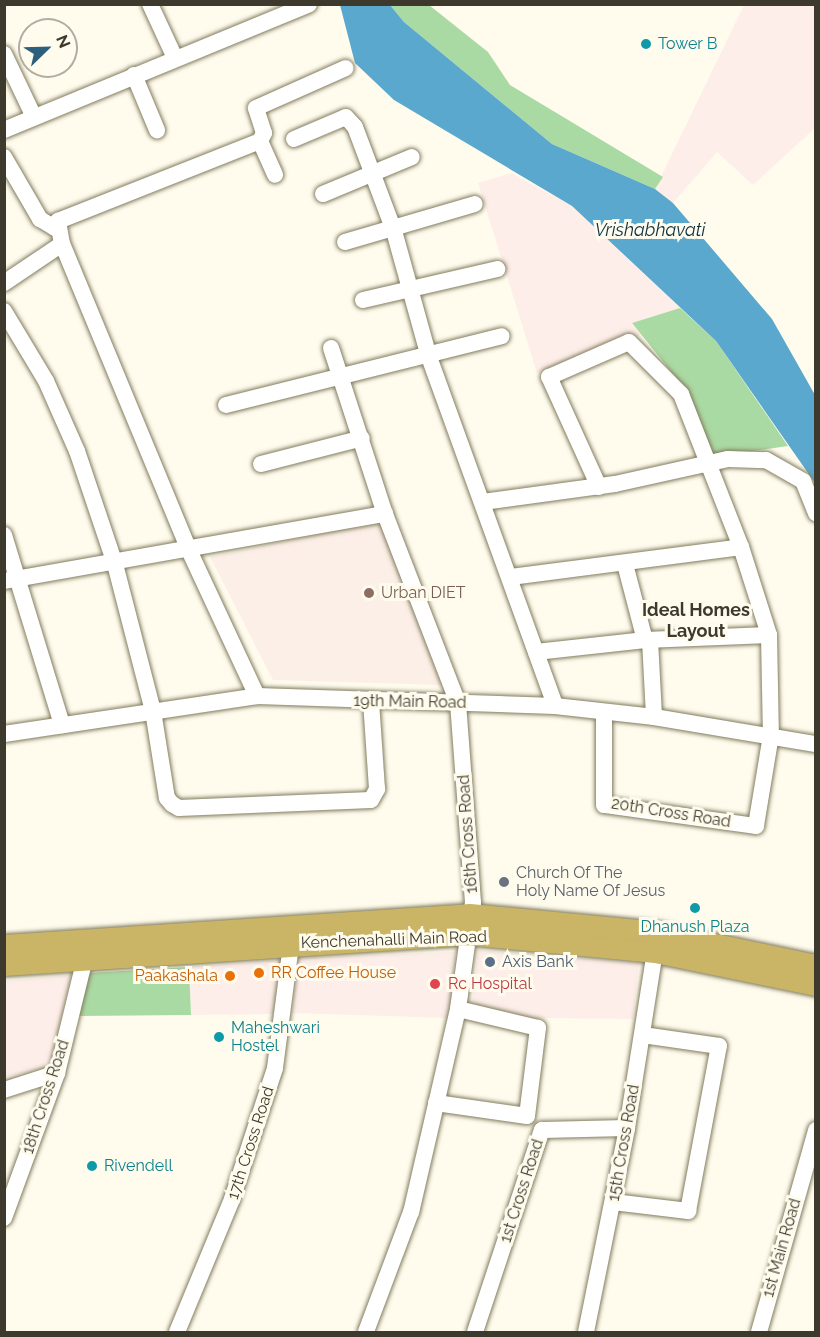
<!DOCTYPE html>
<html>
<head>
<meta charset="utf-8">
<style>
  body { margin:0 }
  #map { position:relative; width:820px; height:1337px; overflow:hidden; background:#fffcee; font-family:Raleway,sans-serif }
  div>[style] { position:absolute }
  .commercial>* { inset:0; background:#fdeee9 }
  .education>* { inset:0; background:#fcefe7 }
  .green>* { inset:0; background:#aadaa3 }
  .water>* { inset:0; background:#5ba8ce }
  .roads { filter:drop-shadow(0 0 2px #827c5d) drop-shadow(0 0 2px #827c5d) }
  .minor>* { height:16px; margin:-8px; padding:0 8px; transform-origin:8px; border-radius:8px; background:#fff }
  .major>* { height:21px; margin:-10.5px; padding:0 10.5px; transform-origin:10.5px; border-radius:10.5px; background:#cab466 }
  .dots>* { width:16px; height:16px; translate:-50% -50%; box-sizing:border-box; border:3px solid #fffcee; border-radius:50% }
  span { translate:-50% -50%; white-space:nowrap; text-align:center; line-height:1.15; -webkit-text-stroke:6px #fffcee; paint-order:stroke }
  .culture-label { font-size:16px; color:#0d838f }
  .left { translate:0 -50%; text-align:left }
  .education-label { font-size:16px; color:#785e54 }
  .street-label { font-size:16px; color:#3d3a2d }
  .worship-label { font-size:16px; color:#5b616d }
  .service-label { font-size:16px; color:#4e5e75 }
  .food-label { font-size:16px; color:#c56008 }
  .right { translate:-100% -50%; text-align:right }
  .health-label { font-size:16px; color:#be3a42 }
  .water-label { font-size:18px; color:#0d3142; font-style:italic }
  .neighbourhood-label { font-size:18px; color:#3d3a2d; font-weight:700 }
  .frame { position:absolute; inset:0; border:6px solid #3d3a2d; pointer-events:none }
  .north { position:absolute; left:18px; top:18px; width:60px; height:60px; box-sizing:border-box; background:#fffcee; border:2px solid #b1aea1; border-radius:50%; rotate:67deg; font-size:16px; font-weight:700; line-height:24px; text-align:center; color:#3d3a2d }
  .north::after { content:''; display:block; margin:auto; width:21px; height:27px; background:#2d607d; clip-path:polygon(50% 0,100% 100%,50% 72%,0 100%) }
</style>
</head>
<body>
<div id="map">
  <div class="commercial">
    <i style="clip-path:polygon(744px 5px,815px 5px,815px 128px,753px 185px,717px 152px,673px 203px,655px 189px)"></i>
    <i style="clip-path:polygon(512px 173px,572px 206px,680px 308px,632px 323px,641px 335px,537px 373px,478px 183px)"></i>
    <i style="clip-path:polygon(478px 950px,639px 963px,633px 1019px,534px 1018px,472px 1008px)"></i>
    <i style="clip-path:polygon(455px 952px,450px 1018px,292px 1013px,299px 958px)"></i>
    <i style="clip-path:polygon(281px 960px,275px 1014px,191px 1015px,189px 967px)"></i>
    <i style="clip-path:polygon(71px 975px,50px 1067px,5px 1077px,5px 981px)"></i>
  </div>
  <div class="education">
    <i style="clip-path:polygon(380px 521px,442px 685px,273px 680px,210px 557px)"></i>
  </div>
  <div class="green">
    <i style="clip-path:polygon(390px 5px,429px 5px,488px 52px,510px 85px,663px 177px,655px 189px,552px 144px,404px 22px)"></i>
    <i style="clip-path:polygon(680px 308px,716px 341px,788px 446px,711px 457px,686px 390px,632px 323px)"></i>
    <i style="clip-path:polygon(189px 967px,191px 1015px,78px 1016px,89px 973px)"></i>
  </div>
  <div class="water">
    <i style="clip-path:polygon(340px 5px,390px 5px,404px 22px,552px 144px,655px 189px,673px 203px,772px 319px,815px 395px,815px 483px,716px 341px,572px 206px,394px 100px,355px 63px)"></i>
  </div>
  <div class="roads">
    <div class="minor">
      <i style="left:150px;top:4px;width:60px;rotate:65.2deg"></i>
      <i style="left:4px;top:54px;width:70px;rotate:64.5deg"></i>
      <i style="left:134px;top:75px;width:60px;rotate:67.3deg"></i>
      <i style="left:4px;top:130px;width:330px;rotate:-22.4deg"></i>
      <i style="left:294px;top:139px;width:56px;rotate:-22.9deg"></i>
      <i style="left:346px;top:117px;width:13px;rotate:48deg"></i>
      <i style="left:355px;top:127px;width:111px;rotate:69.4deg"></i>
      <i style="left:394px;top:231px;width:131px;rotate:74.5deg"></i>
      <i style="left:429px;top:357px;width:371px;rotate:70.1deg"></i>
      <i style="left:260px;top:141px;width:37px;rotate:66deg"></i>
      <i style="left:4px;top:157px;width:72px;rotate:59.9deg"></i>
      <i style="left:40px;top:219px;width:17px;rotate:31deg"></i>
      <i style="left:55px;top:228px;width:8px;rotate:-67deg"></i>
      <i style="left:323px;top:194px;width:96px;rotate:-22.6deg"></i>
      <i style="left:345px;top:242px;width:135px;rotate:-16.3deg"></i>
      <i style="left:4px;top:283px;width:70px;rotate:-33.9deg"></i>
      <i style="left:363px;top:300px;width:138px;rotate:-13deg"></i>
      <i style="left:4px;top:311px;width:82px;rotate:59deg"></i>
      <i style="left:46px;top:381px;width:77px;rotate:66.1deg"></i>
      <i style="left:77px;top:451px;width:119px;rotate:71.4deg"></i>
      <i style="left:115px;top:564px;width:152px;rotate:75.5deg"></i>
      <i style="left:153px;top:711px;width:88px;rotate:80.9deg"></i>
      <i style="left:167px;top:798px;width:8px;rotate:50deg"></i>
      <i style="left:172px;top:804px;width:8px;rotate:30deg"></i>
      <i style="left:179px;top:808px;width:192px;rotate:-2.4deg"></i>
      <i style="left:371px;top:800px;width:13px;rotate:-61deg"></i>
      <i style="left:377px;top:789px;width:87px;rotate:-93.9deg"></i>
      <i style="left:331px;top:348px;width:175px;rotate:72deg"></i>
      <i style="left:385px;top:514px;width:203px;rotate:68.9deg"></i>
      <i style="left:458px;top:703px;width:200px;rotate:85.7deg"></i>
      <i style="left:473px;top:902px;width:108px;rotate:98deg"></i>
      <i style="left:458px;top:1009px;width:208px;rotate:103deg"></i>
      <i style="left:411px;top:1212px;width:128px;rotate:110.6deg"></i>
      <i style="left:226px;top:405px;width:284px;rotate:-14deg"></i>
      <i style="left:261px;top:464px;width:104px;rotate:-14.4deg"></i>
      <i style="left:599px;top:487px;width:121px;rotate:-114.4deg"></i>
      <i style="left:549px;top:377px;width:87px;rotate:-23.6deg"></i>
      <i style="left:629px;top:342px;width:74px;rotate:45deg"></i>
      <i style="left:681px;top:394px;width:164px;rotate:68.6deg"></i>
      <i style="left:741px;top:547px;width:92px;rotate:72.3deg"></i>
      <i style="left:769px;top:635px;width:100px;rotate:88.9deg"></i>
      <i style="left:771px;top:735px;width:92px;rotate:99.4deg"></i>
      <i style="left:756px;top:826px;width:153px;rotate:-172.1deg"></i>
      <i style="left:604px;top:805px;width:93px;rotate:-90deg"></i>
      <i style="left:483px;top:502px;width:133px;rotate:-7.8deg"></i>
      <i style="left:615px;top:484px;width:116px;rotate:-12.5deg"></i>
      <i style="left:728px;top:459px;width:38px;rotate:2deg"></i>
      <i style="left:766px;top:460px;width:43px;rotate:29.6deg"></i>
      <i style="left:803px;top:481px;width:35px;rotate:68deg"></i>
      <i style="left:4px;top:535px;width:199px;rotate:73deg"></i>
      <i style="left:625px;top:564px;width:79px;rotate:75.3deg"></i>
      <i style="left:511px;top:577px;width:232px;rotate:-7.4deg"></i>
      <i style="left:4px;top:581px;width:387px;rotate:-10deg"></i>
      <i style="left:650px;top:640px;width:77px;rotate:87deg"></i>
      <i style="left:536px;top:652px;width:110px;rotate:-6.3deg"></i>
      <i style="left:645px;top:640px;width:124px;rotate:-2.3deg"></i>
      <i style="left:257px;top:696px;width:161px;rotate:-115deg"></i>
      <i style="left:189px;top:550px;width:331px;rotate:-112.5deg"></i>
      <i style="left:62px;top:244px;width:23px;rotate:-100deg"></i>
      <i style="left:58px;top:221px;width:217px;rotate:-21.6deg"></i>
      <i style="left:260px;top:141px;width:9px;rotate:-63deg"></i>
      <i style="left:264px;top:133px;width:26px;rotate:-108deg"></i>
      <i style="left:256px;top:108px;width:98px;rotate:-24deg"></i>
      <i style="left:4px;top:734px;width:256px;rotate:-8.5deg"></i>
      <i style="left:257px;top:696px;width:298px;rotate:1.9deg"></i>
      <i style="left:555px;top:706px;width:100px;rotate:6.3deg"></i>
      <i style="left:654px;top:717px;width:164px;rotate:9.5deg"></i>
      <i style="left:4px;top:1090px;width:56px;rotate:-17.8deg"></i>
      <i style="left:436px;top:1103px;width:92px;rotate:8.1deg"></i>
      <i style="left:527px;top:1116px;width:89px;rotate:-82.9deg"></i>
      <i style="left:538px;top:1028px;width:82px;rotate:-166.6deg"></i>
      <i style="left:613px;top:1202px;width:76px;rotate:6.8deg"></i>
      <i style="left:688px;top:1211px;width:168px;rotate:-79.4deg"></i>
      <i style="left:719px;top:1046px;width:77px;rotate:-171.8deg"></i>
      <i style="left:4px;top:1218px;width:154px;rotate:-69.9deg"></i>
      <i style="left:57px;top:1073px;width:127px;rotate:-76.3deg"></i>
      <i style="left:177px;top:1332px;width:144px;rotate:-67.5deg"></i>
      <i style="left:232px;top:1199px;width:138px;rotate:-71.8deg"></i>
      <i style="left:275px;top:1068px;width:125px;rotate:-82.6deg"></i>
      <i style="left:475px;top:1332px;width:213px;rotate:-71.7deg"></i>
      <i style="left:542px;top:1130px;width:85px;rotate:-1.3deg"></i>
      <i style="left:586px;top:1332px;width:208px;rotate:-78.6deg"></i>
      <i style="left:627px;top:1128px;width:178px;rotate:-81deg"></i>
      <i style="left:759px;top:1332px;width:210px;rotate:-74.2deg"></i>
    </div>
    <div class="major">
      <i style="left:4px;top:945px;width:466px;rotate:-3.8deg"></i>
      <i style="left:469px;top:914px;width:190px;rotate:5.4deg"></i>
      <i style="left:658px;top:932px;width:161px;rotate:11.8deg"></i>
      <i style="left:4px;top:965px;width:464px;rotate:-3.8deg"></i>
      <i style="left:467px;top:934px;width:189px;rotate:5.5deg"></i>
      <i style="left:655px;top:952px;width:164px;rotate:11.6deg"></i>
    </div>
  </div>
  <div class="dots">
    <i style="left:646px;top:44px;background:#0f9aa8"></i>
    <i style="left:369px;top:593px;background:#8d6e63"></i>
    <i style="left:504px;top:882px;background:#6b7280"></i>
    <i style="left:695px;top:908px;background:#0f9aa8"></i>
    <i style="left:490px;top:962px;background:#5c6f8a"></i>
    <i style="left:259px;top:973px;background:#e8710a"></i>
    <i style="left:230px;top:976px;background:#e8710a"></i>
    <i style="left:435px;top:984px;background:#e0444e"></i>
    <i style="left:219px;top:1037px;background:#0f9aa8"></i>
    <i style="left:92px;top:1166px;background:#0f9aa8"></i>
  </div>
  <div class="culture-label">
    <span class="left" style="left:658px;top:44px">Tower B</span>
    <span style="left:695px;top:927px">Dhanush Plaza</span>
    <span class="left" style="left:231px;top:1037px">Maheshwari<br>Hostel</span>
    <span class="left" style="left:104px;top:1166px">Rivendell</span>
  </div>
  <div class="education-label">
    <span class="left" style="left:381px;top:593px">Urban DIET</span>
  </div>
  <div class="street-label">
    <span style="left:410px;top:702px;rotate:1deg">19th Main Road</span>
    <span style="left:671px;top:813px;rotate:9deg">20th Cross Road</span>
    <span style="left:468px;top:834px;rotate:-94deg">16th Cross Road</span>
    <span style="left:394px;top:940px;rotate:-2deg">Kenchenahalli Main Road</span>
    <span style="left:46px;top:1097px;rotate:-72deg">18th Cross Road</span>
    <span style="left:251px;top:1143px;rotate:-72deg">17th Cross Road</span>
    <span style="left:624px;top:1143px;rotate:-80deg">15th Cross Road</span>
    <span style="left:522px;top:1191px;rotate:-72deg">1st Cross Road</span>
    <span style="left:782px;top:1248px;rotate:-74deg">1st Main Road</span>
  </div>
  <div class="worship-label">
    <span class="left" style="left:516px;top:882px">Church Of The<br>Holy Name Of Jesus</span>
  </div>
  <div class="service-label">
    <span class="left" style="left:502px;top:962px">Axis Bank</span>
  </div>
  <div class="food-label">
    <span class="left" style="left:271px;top:973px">RR Coffee House</span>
    <span class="right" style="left:218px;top:976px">Paakashala</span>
  </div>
  <div class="health-label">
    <span class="left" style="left:448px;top:984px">Rc Hospital</span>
  </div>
  <div class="water-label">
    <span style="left:650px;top:230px">Vrishabhavati</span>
  </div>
  <div class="neighbourhood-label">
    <span style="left:696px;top:621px">Ideal Homes<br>Layout</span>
  </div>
  <div class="frame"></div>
  <div class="north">N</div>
</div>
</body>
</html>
